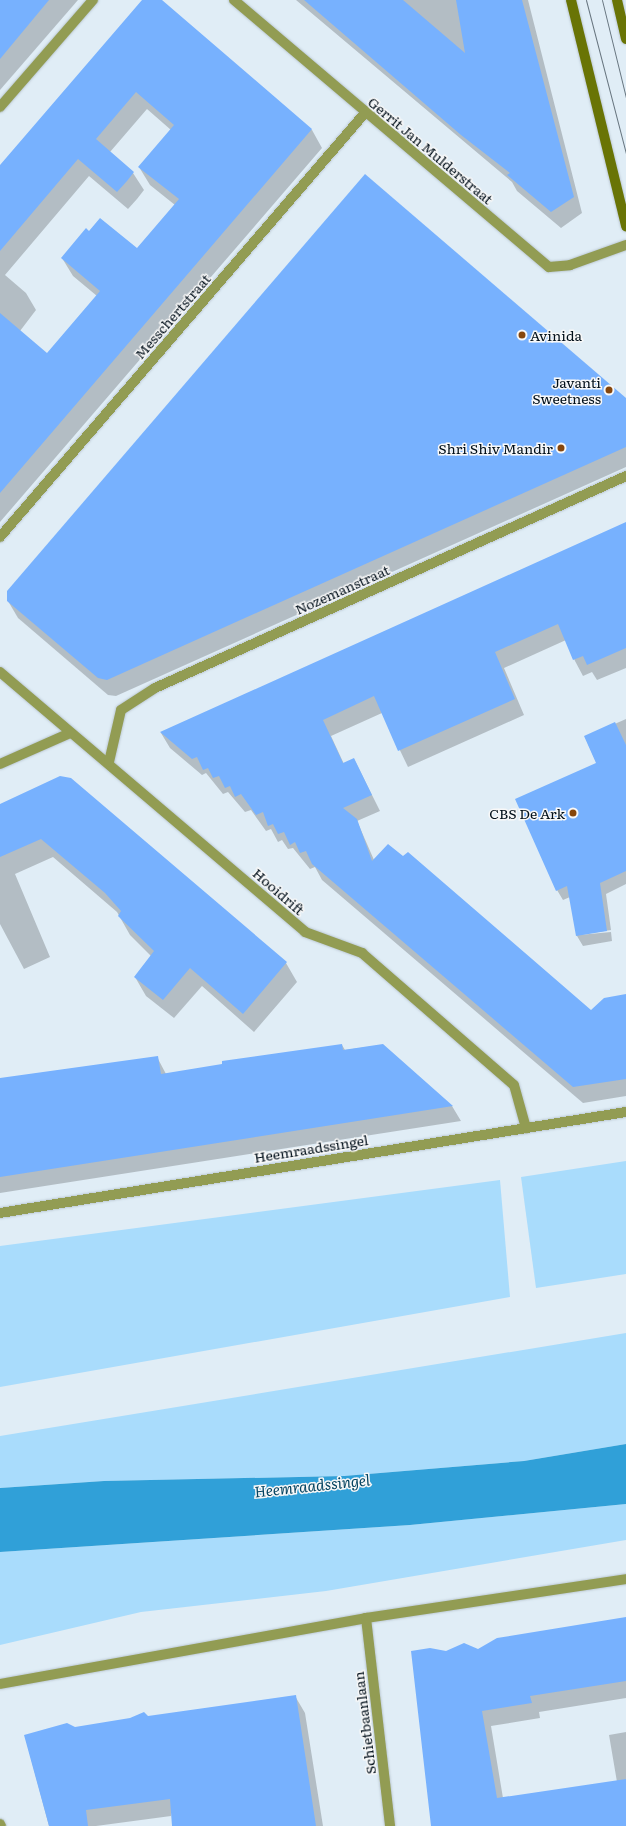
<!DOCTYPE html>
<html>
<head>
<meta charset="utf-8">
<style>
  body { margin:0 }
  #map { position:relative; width:626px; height:1826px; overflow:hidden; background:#e0edf6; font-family:Literata,serif }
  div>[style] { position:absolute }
  .green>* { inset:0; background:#a9dcfc }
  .water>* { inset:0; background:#30a0d8 }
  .shadow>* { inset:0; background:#0003 }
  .building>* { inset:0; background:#77b1fe }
  .roads { filter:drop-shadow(0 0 1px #bcc9d3) drop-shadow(0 0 1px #bcc9d3) }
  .street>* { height:10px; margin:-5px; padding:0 5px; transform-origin:5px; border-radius:5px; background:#929c53 }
  .secondary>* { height:10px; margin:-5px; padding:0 5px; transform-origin:5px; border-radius:5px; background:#697405 }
  .tram>* { height:1px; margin:-0.5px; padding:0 0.5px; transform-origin:0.5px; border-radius:0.5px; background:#67757f }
  .dots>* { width:11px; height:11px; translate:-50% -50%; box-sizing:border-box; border:2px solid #f8f8f8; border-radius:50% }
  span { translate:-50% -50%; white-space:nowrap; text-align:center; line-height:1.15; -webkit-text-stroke:3px #f8f8f8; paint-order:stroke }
  .street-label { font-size:14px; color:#000f1a }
  .poi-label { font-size:14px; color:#000f1a }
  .left { translate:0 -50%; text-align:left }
  .right { translate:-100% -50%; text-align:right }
  .water-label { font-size:15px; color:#034360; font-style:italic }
</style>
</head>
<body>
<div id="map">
  <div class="green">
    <i style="clip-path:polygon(626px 1161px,626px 1274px,536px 1288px,521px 1177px)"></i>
    <i style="clip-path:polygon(500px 1180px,510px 1297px,0 1387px,0 1246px)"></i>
    <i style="clip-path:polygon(626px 1333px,626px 1444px,524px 1461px,344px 1476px,104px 1481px,0 1488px,0 1436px)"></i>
    <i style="clip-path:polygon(626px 1504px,626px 1540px,326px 1591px,141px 1612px,0 1645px,0 1552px,410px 1525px)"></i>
  </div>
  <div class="water">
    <i style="clip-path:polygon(626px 1444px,626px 1504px,410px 1525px,0 1552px,0 1488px,104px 1481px,344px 1476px,524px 1461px)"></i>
  </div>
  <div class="shadow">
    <i style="clip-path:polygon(0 0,78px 0,0 90px)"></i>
    <i style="clip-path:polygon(evenodd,143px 0,160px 0,312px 130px,322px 148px,0 522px,0 167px,143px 0,147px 109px,171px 130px,139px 167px,150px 185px,175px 205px,137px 249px,90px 232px,62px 258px,73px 276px,97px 296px,47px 355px,20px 331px,36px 310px,26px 293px,5px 275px,89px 176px,128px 209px,137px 199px,144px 190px,133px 173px,110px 152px,147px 109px)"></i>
    <i style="clip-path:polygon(296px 0,528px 0,582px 213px,561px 228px,517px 191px,512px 182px)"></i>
    <i style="clip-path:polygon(626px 400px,626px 467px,116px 696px,108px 695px,18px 618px,8px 601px)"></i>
    <i style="clip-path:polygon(626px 523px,626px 668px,597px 680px,592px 672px,583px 676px,575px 661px,587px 653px,575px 661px,566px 640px,504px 668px,524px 715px,408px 767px,382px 713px,331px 736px,344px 764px,354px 759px,380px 811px,357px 821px,374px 860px,591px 1011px,626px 995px,626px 1096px,583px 1103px,322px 880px,315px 867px,310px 869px,293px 848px,288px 849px,282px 840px,278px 842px,271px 829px,266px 831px,251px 810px,245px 812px,228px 792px,223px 794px,206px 773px,202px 775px,170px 748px,161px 733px)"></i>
    <i style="clip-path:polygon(626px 719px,626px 884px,606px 894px,611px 930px,579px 935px,611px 932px,612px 941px,583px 946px,577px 936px,570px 897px,563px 900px,557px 890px,597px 764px,585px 737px)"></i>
    <i style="clip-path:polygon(0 805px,286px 963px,297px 982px,254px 1032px,202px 986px,174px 1018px,146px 996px,135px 977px,151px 956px,130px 935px,117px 912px,53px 857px,15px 874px,50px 957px,24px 969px,0 924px)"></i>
    <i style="clip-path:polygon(342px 1045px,345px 1050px,382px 1045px,452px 1106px,461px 1121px,0 1193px,0 1089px,34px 1074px,157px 1057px,166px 1074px)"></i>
    <i style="clip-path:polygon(626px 1618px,626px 1698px,539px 1712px,540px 1718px,491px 1726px,503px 1798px,617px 1782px,609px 1735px,626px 1732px,626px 1826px,432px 1826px,447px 1652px,478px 1650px)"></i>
    <i style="clip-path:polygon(295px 1696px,305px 1713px,323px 1826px,244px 1826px,241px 1801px,171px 1811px,171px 1816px,96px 1826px,49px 1826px,25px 1736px)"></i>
  </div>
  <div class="building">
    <i style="clip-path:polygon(0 0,49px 0,0 59px)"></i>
    <i style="clip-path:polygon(142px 0,162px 0,312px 129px,0 493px,0 313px,47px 353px,100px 291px,61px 258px,86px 228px,89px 231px,100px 218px,137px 248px,179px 199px,138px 167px,174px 125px,136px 92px,96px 139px,134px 172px,127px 181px,117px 192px,78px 159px,0 251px,0 165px)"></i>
    <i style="clip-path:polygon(304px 0,403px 0,465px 53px,456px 0,522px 0,574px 197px,551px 212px,507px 175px,510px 173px,461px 135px)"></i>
    <i style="clip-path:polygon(365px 174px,626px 398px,626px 447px,107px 680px,98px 678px,7px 601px,7px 591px)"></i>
    <i style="clip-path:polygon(626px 522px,626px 648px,587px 665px,583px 656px,573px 660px,558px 624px,495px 652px,515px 699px,398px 751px,374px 696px,323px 720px,343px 763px,354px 758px,372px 795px,343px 808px,357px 819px,372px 861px,388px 844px,403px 856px,408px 852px,591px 1010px,604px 998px,626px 994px,626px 1079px,573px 1087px,312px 864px,306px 851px,300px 853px,295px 842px,290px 845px,284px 832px,278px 834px,273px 824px,268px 826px,263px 812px,256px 815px,241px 794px,235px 797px,230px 786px,225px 788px,219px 776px,213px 778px,208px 768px,203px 770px,197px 757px,192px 759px,160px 732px)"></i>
    <i style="clip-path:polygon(615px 722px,626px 745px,626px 871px,600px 883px,607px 931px,576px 936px,567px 886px,556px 891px,515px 799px,596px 763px,584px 736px)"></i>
    <i style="clip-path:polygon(60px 776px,71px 778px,287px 962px,243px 1014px,190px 968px,163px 1000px,134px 977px,154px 951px,118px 916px,121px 911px,105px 893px,41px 839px,0 857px,0 804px)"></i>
    <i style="clip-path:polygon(342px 1044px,343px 1050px,383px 1044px,453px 1106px,0 1177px,0 1078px,158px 1056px,161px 1074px,222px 1064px,222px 1061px)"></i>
    <i style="clip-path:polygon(626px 1617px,626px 1681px,530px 1696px,532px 1703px,482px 1711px,497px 1798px,626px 1779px,626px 1826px,431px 1826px,411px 1651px,430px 1648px,446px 1651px,464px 1643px,478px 1649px,497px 1638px)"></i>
    <i style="clip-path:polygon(296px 1695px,316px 1826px,172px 1826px,170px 1799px,86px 1810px,88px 1826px,49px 1826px,24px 1735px,67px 1723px,75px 1727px,130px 1718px,144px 1712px,148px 1716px)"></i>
  </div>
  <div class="roads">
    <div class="street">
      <i style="left:234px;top:0;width:413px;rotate:40.3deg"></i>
      <i style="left:549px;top:267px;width:21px;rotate:-5deg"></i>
      <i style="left:570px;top:265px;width:59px;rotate:-19.7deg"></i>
      <i style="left:0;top:107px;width:142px;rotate:-49deg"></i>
      <i style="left:0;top:537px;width:559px;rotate:-49.28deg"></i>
      <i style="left:0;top:672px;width:401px;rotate:40.4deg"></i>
      <i style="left:305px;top:932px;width:61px;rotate:20.2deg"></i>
      <i style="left:362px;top:953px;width:201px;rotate:41deg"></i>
      <i style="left:514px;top:1085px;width:45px;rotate:74.4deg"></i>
      <i style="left:109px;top:762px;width:53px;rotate:-77deg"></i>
      <i style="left:121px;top:710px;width:40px;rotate:-32.9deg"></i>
      <i style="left:155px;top:688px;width:517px;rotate:-24.23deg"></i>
      <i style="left:0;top:764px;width:77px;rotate:-23.9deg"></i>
      <i style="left:0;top:1213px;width:634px;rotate:-9.17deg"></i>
      <i style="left:366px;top:1618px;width:209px;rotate:83.4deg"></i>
      <i style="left:0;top:1684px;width:372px;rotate:-10.2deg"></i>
      <i style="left:366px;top:1618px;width:263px;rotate:-8.5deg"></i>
      <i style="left:0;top:1824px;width:2px;rotate:63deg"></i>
    </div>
    <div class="secondary">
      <i style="left:571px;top:0;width:233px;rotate:76.3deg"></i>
      <i style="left:617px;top:0;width:40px;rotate:77deg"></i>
    </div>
  </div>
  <div class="tram">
    <i style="left:586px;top:0;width:159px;rotate:75.4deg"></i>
    <i style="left:602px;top:0;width:101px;rotate:76.2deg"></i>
  </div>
  <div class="dots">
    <i style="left:522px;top:335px;background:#86460c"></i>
    <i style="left:609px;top:390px;background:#86460c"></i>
    <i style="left:561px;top:448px;background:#86460c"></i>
    <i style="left:573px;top:813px;background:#86460c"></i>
  </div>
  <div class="street-label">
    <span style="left:431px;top:150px;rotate:40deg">Gerrit Jan Mulderstraat</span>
    <span style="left:172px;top:316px;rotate:-49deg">Messchertstraat</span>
    <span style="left:342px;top:589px;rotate:-24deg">Nozemanstraat</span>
    <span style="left:279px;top:891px;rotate:41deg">Hooidrift</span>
    <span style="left:311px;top:1148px;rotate:-9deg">Heemraadssingel</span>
    <span style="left:364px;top:1723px;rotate:-97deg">Schietbaanlaan</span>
  </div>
  <div class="poi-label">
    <span class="left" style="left:530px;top:335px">Avinida</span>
    <span class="right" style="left:601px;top:390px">Javanti<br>Sweetness</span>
    <span class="right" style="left:553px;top:448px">Shri Shiv Mandir</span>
    <span class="right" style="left:565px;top:813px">CBS De Ark</span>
  </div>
  <div class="water-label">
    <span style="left:312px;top:1485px;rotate:-6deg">Heemraadssingel</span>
  </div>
</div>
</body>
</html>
